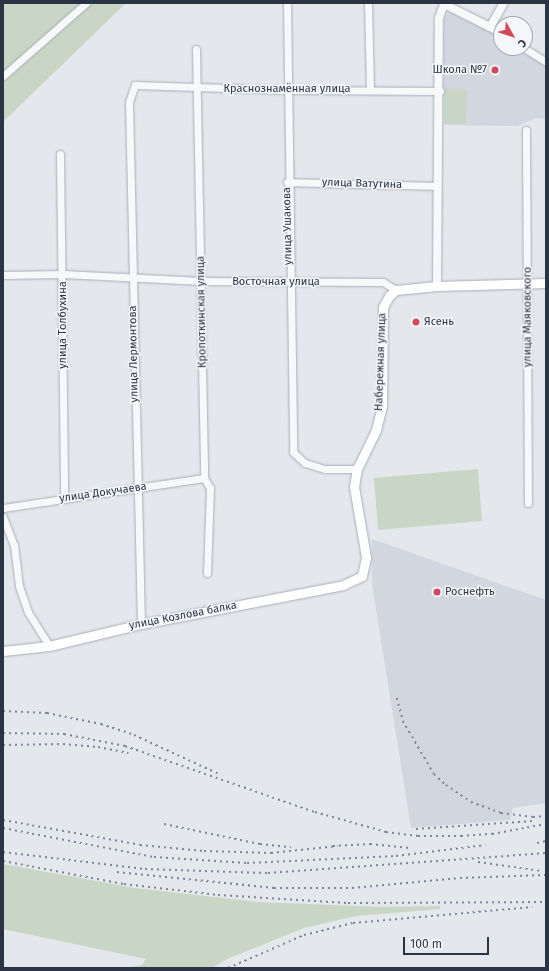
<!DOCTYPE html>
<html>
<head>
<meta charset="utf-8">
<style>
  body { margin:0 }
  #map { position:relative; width:549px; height:971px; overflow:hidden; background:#e4e7ec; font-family:"Fira Sans",sans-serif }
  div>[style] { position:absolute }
  .built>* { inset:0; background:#d2d6de }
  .green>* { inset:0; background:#c9d6c5 }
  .roads { filter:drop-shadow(0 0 1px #a9aeb7) drop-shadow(0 0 1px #a9aeb7) }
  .minor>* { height:7px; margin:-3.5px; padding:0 3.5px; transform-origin:3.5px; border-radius:3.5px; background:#f7f8fa }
  .tertiary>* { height:8px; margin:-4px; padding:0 4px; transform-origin:4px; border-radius:4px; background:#f7f8fa }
  .secondary>* { height:9px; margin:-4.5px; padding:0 4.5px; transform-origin:4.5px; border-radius:4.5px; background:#fff }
  .rail>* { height:1.5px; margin-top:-0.75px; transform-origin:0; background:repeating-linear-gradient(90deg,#7d8696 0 2px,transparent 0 6px) }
  .dots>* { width:11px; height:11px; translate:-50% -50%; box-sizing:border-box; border:2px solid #f4f6f9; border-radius:50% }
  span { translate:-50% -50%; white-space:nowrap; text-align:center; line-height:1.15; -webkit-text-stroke:3px #f4f6f9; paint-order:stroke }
  .poi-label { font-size:11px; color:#2b3445 }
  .right { translate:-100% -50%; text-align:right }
  .left { translate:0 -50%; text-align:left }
  .street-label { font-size:11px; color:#2b3445 }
  .frame { position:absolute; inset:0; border:4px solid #2b3445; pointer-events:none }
  .north { position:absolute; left:493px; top:16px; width:40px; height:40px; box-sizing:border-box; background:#f4f6f9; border:1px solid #a4a8b1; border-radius:50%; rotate:129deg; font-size:11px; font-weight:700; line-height:16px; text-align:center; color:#2b3445 }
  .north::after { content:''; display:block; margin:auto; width:14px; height:18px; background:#d1495b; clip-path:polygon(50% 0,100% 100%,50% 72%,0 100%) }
  .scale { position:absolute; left:403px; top:937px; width:86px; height:18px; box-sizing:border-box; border:2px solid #2b3445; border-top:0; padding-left:5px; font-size:12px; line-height:14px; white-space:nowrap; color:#2b3445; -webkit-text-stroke:3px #f4f6f9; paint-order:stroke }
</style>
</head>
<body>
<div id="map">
  <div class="built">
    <i style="clip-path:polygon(452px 11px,501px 37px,501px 48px,520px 48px,546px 64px,546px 119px,536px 118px,518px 126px,444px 125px,444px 16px)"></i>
    <i style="clip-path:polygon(372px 539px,546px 600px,546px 803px,513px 808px,510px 820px,411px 828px,372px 584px)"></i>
  </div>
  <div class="green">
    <i style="clip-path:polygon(3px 3px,126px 3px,3px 122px)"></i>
    <i style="clip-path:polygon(445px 89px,467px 89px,466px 124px,444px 123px)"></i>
    <i style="clip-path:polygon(478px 469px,482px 521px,378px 530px,374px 478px)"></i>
    <i style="clip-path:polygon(3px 864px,135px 888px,259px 902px,380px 907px,440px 906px,440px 909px,356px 916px,304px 928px,227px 959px,212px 968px,124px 968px,142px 965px,146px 959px,3px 929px)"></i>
  </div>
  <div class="roads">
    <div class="minor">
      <i style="left:287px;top:3px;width:449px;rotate:89.2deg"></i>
      <i style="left:293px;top:452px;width:16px;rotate:43deg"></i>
      <i style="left:305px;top:463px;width:21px;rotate:17deg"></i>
      <i style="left:325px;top:469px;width:32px"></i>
      <i style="left:368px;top:3px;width:86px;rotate:88.7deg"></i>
      <i style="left:490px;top:27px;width:13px;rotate:32deg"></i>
      <i style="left:524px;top:48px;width:26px;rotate:32deg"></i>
      <i style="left:196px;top:49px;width:429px;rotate:88.9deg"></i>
      <i style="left:204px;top:478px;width:12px;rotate:59deg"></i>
      <i style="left:210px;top:488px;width:85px;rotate:92deg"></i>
      <i style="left:3px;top:76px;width:111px;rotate:-41.3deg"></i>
      <i style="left:526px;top:130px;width:373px;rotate:89.7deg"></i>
      <i style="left:60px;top:154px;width:343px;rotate:89.3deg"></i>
      <i style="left:287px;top:182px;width:149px;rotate:1.5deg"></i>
      <i style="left:3px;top:275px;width:60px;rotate:-1deg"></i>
      <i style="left:63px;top:274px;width:139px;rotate:2.9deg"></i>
      <i style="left:202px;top:281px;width:181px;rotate:0.3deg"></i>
      <i style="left:383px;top:282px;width:15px;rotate:32deg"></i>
      <i style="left:3px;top:508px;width:203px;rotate:-8.5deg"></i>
      <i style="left:3px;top:517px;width:30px;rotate:69deg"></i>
      <i style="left:14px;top:545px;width:41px;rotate:83deg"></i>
      <i style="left:19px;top:586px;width:28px;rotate:71deg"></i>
      <i style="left:28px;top:612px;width:40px;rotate:58deg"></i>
      <i style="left:141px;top:624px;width:522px;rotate:-91.32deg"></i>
      <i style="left:129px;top:102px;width:18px;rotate:-71deg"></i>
      <i style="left:135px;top:85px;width:153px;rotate:1.9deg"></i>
      <i style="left:288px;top:90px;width:152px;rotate:0.4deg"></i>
    </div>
    <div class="tertiary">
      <i style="left:437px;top:286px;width:268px;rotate:-89.6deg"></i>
      <i style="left:439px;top:18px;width:15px;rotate:-70deg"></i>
      <i style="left:444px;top:4px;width:51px;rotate:26.6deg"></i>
      <i style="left:490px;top:27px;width:28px;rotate:-60deg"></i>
    </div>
    <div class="secondary">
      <i style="left:3px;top:651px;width:46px;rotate:-6.2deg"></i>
      <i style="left:49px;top:646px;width:95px;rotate:-13.4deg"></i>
      <i style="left:141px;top:624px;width:206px;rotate:-10.9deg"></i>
      <i style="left:343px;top:585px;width:21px;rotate:-25deg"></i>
      <i style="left:362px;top:576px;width:19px;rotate:-78deg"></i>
      <i style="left:366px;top:557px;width:71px;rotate:-99.7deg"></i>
      <i style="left:354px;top:487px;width:18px;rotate:-81deg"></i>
      <i style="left:357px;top:469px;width:43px;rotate:-64deg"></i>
      <i style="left:376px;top:430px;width:25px;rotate:-76deg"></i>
      <i style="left:382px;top:406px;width:99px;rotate:-89.4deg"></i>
      <i style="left:383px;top:307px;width:13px;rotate:-61deg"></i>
      <i style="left:389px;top:296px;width:9px;rotate:-41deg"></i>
      <i style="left:396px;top:290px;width:41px;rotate:-5.6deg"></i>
      <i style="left:437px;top:286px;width:109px;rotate:-1.6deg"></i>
    </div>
  </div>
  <div class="rail">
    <i style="left:397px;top:698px;width:24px;rotate:75deg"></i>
    <i style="left:403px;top:721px;width:61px;rotate:59.7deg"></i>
    <i style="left:434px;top:774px;width:16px;rotate:43deg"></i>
    <i style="left:446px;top:785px;width:30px;rotate:34deg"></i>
    <i style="left:471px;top:802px;width:32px;rotate:20deg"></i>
    <i style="left:501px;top:813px;width:32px;rotate:7deg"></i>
    <i style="left:533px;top:817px;width:13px;rotate:-4deg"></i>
    <i style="left:3px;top:711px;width:44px;rotate:2.6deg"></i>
    <i style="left:47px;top:713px;width:55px;rotate:11.5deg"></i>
    <i style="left:101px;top:724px;width:35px;rotate:18deg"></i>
    <i style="left:134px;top:735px;width:94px;rotate:24.6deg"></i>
    <i style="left:3px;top:733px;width:61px;rotate:0.9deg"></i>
    <i style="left:64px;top:734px;width:62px;rotate:11.1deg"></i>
    <i style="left:125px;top:746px;width:201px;rotate:19.2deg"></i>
    <i style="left:315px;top:812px;width:74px;rotate:15.7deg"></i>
    <i style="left:386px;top:832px;width:32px;rotate:7deg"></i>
    <i style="left:418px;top:836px;width:43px"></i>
    <i style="left:461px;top:836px;width:31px;rotate:-4deg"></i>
    <i style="left:492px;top:834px;width:55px;rotate:-10.5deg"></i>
    <i style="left:3px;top:745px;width:60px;rotate:-1deg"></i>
    <i style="left:63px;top:744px;width:35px;rotate:5deg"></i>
    <i style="left:98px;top:747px;width:31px;rotate:11deg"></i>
    <i style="left:3px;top:820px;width:139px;rotate:10.3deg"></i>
    <i style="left:140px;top:845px;width:64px;rotate:5.4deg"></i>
    <i style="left:204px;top:851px;width:67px;rotate:1.7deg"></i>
    <i style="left:271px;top:853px;width:67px;rotate:-6deg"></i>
    <i style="left:164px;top:824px;width:98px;rotate:11.8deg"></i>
    <i style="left:260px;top:844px;width:31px;rotate:6deg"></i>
    <i style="left:3px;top:828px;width:154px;rotate:10.9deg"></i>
    <i style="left:154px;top:857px;width:93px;rotate:3.7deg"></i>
    <i style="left:247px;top:863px;width:149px;rotate:-2.7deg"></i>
    <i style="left:396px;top:856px;width:90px;rotate:-7deg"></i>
    <i style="left:416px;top:829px;width:116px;rotate:-3.9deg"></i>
    <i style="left:537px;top:843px;width:9px;rotate:-13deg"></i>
    <i style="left:333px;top:846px;width:37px;rotate:-3deg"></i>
    <i style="left:370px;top:844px;width:40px;rotate:5.7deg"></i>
    <i style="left:3px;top:852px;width:143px;rotate:6.8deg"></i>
    <i style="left:145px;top:869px;width:123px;rotate:1.9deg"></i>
    <i style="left:268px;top:873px;width:279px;rotate:-4.1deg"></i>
    <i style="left:3px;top:861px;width:123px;rotate:10.8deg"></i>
    <i style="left:124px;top:884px;width:95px;rotate:6.7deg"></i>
    <i style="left:218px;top:895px;width:130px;rotate:3.5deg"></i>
    <i style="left:348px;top:903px;width:198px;rotate:-0.3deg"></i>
    <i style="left:478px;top:862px;width:64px;rotate:8.1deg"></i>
    <i style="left:117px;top:872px;width:158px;rotate:5.8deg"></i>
    <i style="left:274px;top:888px;width:78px"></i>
    <i style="left:352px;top:888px;width:108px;rotate:-5.3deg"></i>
    <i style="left:460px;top:878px;width:86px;rotate:-2deg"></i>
    <i style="left:228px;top:968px;width:83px;rotate:-23.5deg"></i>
    <i style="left:304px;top:935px;width:50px;rotate:-13.8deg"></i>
    <i style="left:353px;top:923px;width:180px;rotate:-5.1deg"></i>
  </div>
  <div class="dots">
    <i style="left:495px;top:70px;background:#d1495b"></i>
    <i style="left:416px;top:322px;background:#d1495b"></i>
    <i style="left:437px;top:592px;background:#d1495b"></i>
  </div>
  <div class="poi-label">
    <span class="right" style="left:487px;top:70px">Школа №7</span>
    <span class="left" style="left:424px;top:322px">Ясень</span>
    <span class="left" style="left:445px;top:592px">Роснефть</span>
  </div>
  <div class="street-label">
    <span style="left:287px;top:89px">Краснознамённая улица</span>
    <span style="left:362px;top:184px;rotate:2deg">улица Ватутина</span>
    <span style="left:288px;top:226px;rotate:-91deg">улица Ушакова</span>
    <span style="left:276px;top:282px">Восточная улица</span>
    <span style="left:202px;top:312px;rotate:-91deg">Кропоткинская улица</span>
    <span style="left:528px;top:317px;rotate:-90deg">улица Маяковского</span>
    <span style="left:63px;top:325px;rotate:-90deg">улица Толбухина</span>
    <span style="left:134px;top:354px;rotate:-91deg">улица Лермонтова</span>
    <span style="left:381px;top:362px;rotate:-88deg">Набережная улица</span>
    <span style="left:103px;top:493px;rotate:-8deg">улица Докучаева</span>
    <span style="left:183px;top:616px;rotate:-11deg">улица Козлова балка</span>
  </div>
  <div class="frame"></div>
  <div class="north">С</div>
  <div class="scale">100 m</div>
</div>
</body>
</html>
